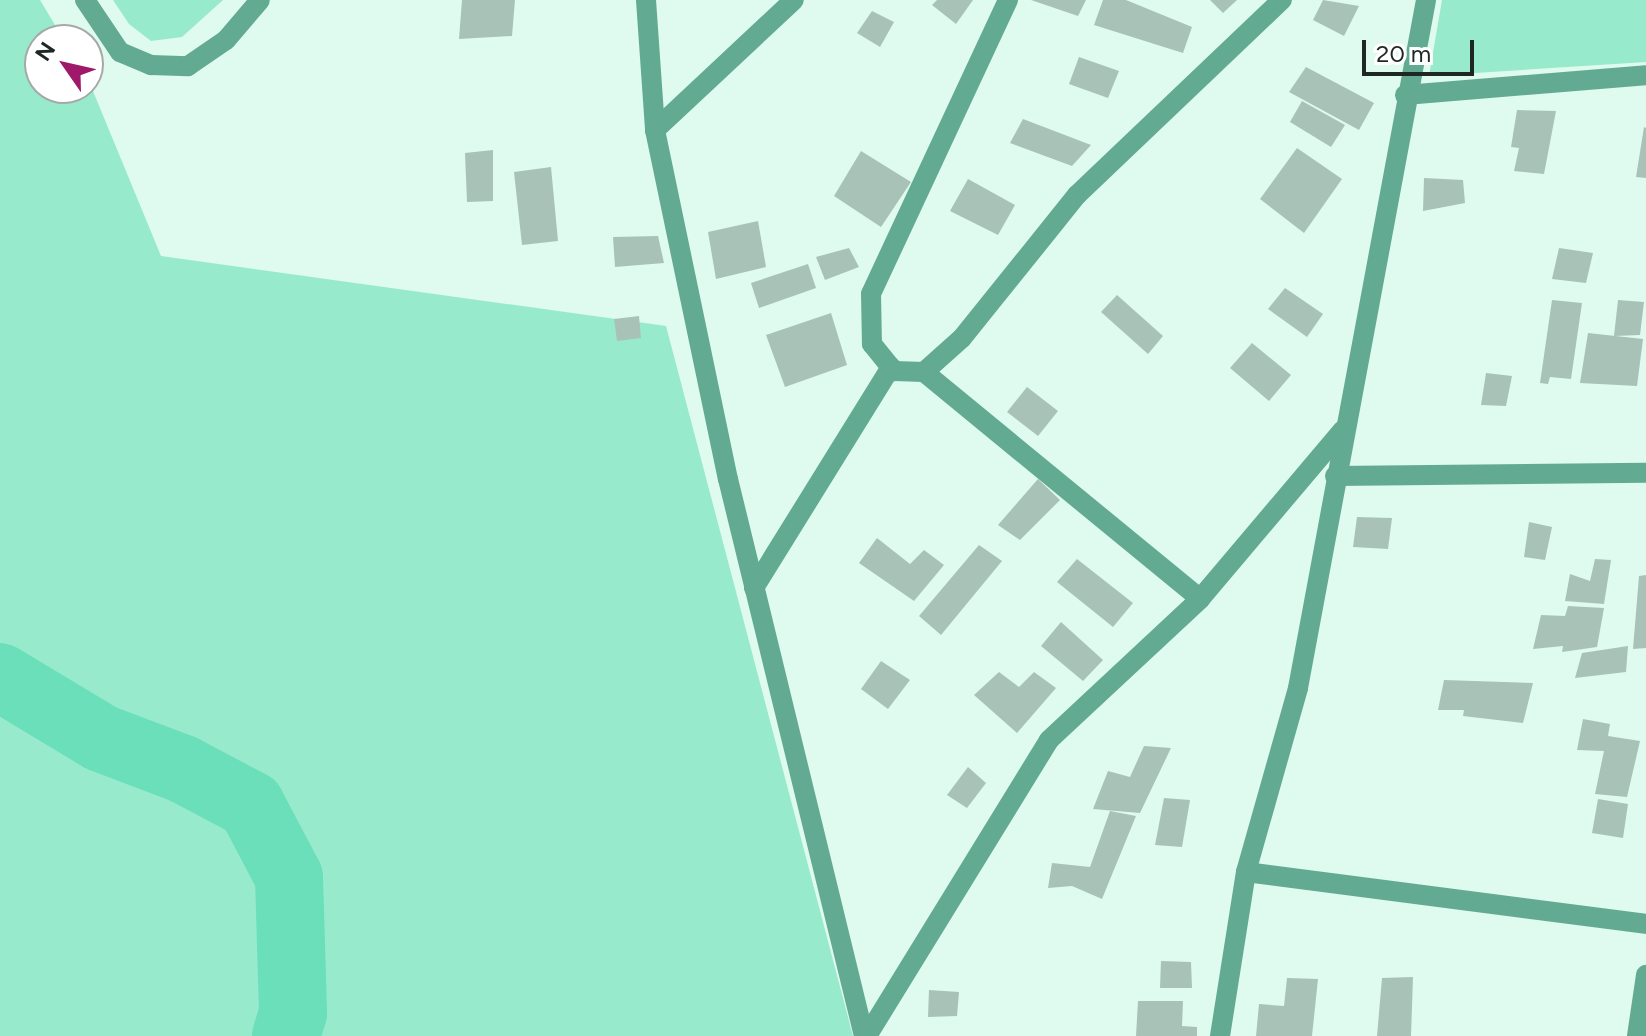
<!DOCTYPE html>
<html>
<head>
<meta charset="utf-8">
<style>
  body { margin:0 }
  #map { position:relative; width:1646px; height:1036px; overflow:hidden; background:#dffaef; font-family:Figtree,sans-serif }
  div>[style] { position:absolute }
  .green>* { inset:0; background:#98eacd }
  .river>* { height:68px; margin:-34px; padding:0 34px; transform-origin:34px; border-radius:34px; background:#6bdfba }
  .building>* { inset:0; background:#a9c2b8 }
  .minor>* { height:20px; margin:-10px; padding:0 10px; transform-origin:10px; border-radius:10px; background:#63aa92 }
  .tertiary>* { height:20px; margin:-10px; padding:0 10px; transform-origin:10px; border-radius:10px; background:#63aa92 }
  span { translate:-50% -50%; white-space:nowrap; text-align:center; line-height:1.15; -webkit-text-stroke:6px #fff; paint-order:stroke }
  .north { position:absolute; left:24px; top:24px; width:80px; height:80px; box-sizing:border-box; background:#fff; border:2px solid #a5a9a7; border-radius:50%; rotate:304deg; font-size:22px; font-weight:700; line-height:32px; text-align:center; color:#1d2723 }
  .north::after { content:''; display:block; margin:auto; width:28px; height:36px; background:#9e196a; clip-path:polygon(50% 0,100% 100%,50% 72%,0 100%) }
  .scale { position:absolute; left:1362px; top:40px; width:112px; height:36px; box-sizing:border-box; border:4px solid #1d2723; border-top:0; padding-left:10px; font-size:24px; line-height:28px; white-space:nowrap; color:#1d2723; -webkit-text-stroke:6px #fff; paint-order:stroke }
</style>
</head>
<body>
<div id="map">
  <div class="green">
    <i style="clip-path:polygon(0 0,40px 0,64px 40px,40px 40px,40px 88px,88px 88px,88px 79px,161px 256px,666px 326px,853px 1036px,0 1036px)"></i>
    <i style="clip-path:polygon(113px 0,223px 0,182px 37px,151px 41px,129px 24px)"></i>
    <i style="clip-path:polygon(1442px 0,1646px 0,1646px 62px,1429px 76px)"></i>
  </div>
  <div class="river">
    <i style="left:0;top:677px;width:118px;rotate:31.1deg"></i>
    <i style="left:101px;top:738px;width:88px;rotate:20.7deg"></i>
    <i style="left:183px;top:769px;width:77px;rotate:27.9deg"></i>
    <i style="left:251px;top:805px;width:81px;rotate:62.2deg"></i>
    <i style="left:289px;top:877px;width:136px;rotate:88.3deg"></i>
    <i style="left:293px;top:1013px;width:24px;rotate:107deg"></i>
  </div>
  <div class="building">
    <i style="clip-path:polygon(462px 0,515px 0,512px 36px,459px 39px)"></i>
    <i style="clip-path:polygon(937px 0,973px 0,956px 24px,932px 5px)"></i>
    <i style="clip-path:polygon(1031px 0,1086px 0,1078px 16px)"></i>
    <i style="clip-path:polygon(1103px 0,1126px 0,1192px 27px,1183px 53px,1094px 25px)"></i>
    <i style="clip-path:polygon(1210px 0,1237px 0,1223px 13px)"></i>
    <i style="clip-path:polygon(1323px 0,1359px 6px,1344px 36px,1313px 20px)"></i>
    <i style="clip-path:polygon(872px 11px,894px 22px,880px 47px,857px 33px)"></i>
    <i style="clip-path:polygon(1079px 57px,1119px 71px,1108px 98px,1069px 84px)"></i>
    <i style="clip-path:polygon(1306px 67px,1374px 103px,1359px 130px,1289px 92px)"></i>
    <i style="clip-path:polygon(1302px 101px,1345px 125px,1331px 147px,1290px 122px)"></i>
    <i style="clip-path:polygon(1517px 110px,1556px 111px,1544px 174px,1514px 171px,1519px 148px,1511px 147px)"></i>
    <i style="clip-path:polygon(1023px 119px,1091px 145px,1072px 166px,1010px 143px)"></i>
    <i style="clip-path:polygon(1644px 127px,1646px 128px,1646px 178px,1636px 177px)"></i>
    <i style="clip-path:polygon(1297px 148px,1342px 179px,1304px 233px,1260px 199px)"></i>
    <i style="clip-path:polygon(493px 150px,493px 201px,467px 202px,465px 153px)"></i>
    <i style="clip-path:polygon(861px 151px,911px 182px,881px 227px,834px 196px)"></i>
    <i style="clip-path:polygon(551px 167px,558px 241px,522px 245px,514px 172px)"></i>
    <i style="clip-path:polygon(1424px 178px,1463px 180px,1465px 203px,1423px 211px)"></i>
    <i style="clip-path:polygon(968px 179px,1015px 205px,998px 235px,950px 211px)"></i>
    <i style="clip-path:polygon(758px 221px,766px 267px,716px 279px,708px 232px)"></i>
    <i style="clip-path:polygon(658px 236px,664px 263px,615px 267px,613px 237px)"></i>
    <i style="clip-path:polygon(849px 248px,859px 267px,825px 280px,816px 257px)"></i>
    <i style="clip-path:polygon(1559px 248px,1593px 253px,1586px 283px,1552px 279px)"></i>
    <i style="clip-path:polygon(808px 264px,816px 288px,759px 308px,751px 283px)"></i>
    <i style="clip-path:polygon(1285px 288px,1323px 314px,1307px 337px,1268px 309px)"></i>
    <i style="clip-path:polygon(1117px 295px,1163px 336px,1148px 354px,1101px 312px)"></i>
    <i style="clip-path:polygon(1552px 300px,1582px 303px,1571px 379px,1550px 377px,1548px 384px,1540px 383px)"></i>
    <i style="clip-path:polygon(1618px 300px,1644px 302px,1640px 335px,1614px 336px)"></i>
    <i style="clip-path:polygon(831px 313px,847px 365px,785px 387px,766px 335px)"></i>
    <i style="clip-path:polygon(639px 316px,641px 338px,617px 341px,614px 319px)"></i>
    <i style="clip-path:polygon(1588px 333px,1643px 339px,1637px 386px,1580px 383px)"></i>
    <i style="clip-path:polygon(1252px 343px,1291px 375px,1269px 401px,1230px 368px)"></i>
    <i style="clip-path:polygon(1486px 373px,1512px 376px,1506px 406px,1481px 405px)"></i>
    <i style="clip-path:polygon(1027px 387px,1058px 411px,1038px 436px,1007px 412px)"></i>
    <i style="clip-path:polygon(1038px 479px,1060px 500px,1020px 540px,998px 525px)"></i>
    <i style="clip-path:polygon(1357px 517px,1392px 518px,1388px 549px,1353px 547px)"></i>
    <i style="clip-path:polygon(1529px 522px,1552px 527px,1545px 560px,1524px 557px)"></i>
    <i style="clip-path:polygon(877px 538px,910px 564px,924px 550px,944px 565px,914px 601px,859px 563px)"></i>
    <i style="clip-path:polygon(979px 545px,1002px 561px,941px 635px,919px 616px)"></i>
    <i style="clip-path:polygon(1077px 559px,1133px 603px,1113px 627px,1057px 582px)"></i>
    <i style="clip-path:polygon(1595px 559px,1611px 560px,1604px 604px,1565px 601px,1570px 574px,1590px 581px)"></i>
    <i style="clip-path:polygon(1646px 575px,1646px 648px,1633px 649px,1639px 576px)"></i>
    <i style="clip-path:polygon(1568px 606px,1604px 608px,1597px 647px,1562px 652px,1563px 646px,1533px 649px,1541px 615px,1565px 616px)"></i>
    <i style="clip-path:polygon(1061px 622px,1103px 660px,1083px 681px,1041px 646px)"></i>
    <i style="clip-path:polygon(1628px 646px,1626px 672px,1575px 678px,1582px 653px)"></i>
    <i style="clip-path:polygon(881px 661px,910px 680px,888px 709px,861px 689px)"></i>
    <i style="clip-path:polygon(999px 672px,1019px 687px,1034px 672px,1056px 688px,1017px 733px,974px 695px)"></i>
    <i style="clip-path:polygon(1444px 680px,1533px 683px,1523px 723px,1463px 716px,1464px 710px,1438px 710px)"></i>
    <i style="clip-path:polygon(1583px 719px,1610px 724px,1608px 736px,1640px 741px,1627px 797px,1595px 794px,1604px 751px,1577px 750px)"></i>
    <i style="clip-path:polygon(1144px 746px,1171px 748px,1140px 813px,1093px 809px,1108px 771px,1130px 777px)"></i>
    <i style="clip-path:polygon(968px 767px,986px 783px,967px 808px,947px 795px)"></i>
    <i style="clip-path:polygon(1164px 798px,1190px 800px,1182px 847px,1155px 845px)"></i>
    <i style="clip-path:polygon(1598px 799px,1628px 804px,1623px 838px,1592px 833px)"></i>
    <i style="clip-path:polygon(1110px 811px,1136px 816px,1102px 899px,1072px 886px,1048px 888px,1052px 863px,1090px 867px)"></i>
    <i style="clip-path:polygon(1161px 961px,1191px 962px,1192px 988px,1160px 988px)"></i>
    <i style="clip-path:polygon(1413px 977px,1411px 1036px,1377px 1036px,1382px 978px)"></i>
    <i style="clip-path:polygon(1287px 978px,1318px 979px,1312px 1036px,1256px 1036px,1259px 1004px,1284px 1006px)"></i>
    <i style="clip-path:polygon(929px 990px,959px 992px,957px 1016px,928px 1017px)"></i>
    <i style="clip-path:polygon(1138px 1001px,1183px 1001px,1182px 1026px,1197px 1027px,1197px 1036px,1136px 1036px)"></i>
  </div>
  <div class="minor">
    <i style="left:646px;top:0;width:130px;rotate:86deg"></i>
    <i style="left:655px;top:130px;width:357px;rotate:78.2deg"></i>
    <i style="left:728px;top:479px;width:573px;rotate:76.28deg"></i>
    <i style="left:1008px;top:0;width:324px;rotate:115deg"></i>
    <i style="left:871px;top:294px;width:50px;rotate:88.9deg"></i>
    <i style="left:872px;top:344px;width:35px;rotate:51deg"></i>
    <i style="left:894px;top:371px;width:30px;rotate:2deg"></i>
    <i style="left:924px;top:372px;width:51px;rotate:-41.8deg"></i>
    <i style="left:962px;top:338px;width:184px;rotate:-51.2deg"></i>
    <i style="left:1077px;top:195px;width:283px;rotate:-43.6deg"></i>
    <i style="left:1405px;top:95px;width:242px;rotate:-4.7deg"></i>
    <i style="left:655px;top:130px;width:190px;rotate:-43.1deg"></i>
    <i style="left:924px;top:372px;width:357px;rotate:39.4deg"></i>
    <i style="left:1335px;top:476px;width:311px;rotate:-0.6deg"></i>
    <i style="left:754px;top:588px;width:260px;rotate:-58.2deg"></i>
    <i style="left:1246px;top:872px;width:403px;rotate:7.4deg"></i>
    <i style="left:867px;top:1036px;width:347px;rotate:-58.4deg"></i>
    <i style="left:1049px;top:740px;width:207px;rotate:-43deg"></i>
    <i style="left:1200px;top:599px;width:221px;rotate:-49.8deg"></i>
    <i style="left:1220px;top:1036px;width:166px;rotate:-81deg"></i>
    <i style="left:1246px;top:872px;width:191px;rotate:-74.2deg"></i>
    <i style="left:1298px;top:688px;width:700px;rotate:-79.46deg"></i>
    <i style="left:1637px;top:1036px;width:62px;rotate:-81.6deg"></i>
  </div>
  <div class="tertiary">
    <i style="left:85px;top:0;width:63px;rotate:56.1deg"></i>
    <i style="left:120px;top:52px;width:34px;rotate:23deg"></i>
    <i style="left:151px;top:65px;width:37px;rotate:2deg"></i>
    <i style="left:188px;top:66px;width:46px;rotate:-34.4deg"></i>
    <i style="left:226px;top:40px;width:52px;rotate:-49.6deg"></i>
  </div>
  <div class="north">N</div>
  <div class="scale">20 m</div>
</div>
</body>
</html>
